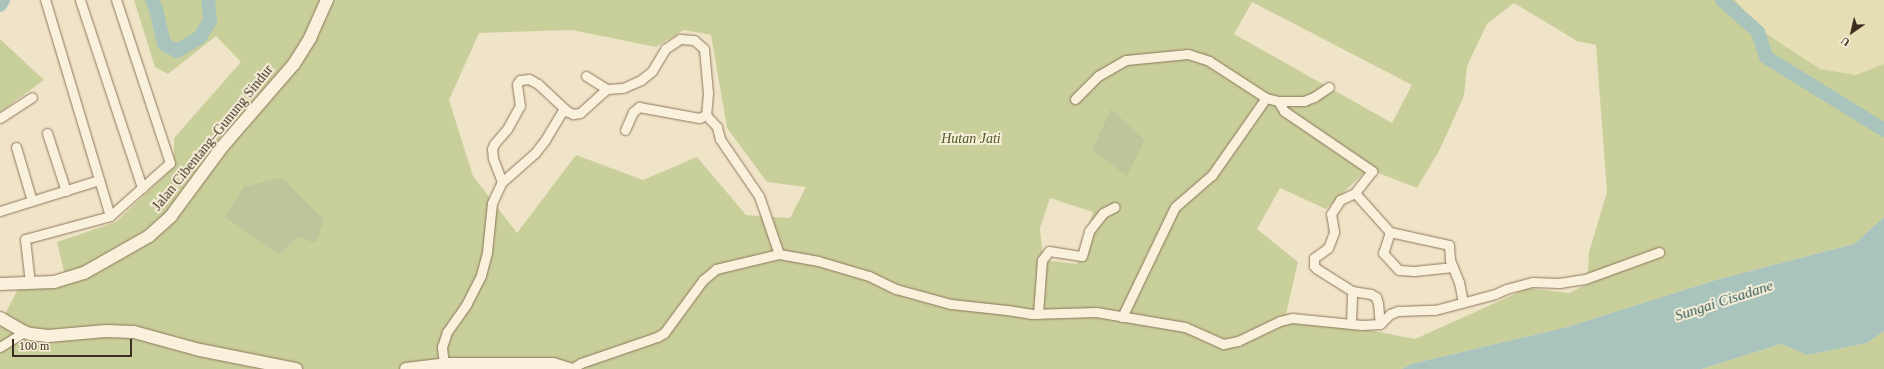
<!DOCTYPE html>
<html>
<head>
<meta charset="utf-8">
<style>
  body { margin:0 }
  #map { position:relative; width:1884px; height:369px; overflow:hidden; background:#f0e4c8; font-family:Georgia,serif }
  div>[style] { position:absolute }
  .farmland>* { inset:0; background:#e6deb5 }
  .green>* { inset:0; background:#c9cf9b }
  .cemetery>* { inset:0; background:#bfc49a }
  .water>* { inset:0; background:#a9c4bc }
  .river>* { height:14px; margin:-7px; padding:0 7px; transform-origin:7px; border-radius:7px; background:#a9c4bc }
  .roads { filter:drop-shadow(0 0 1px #8d765c) drop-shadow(0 0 1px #8d765c) }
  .street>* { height:9px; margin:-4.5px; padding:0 4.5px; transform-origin:4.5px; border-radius:4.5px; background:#faf1dc }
  .secondary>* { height:12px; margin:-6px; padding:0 6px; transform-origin:6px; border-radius:6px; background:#faf1dc }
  span { translate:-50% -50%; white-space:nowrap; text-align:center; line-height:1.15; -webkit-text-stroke:4px #f7eed8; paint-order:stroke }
  .street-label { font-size:14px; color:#3d2e20 }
  .park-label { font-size:14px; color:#4d5a26; font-style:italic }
  .water-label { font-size:15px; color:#2f5d5a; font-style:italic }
  .north { position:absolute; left:1832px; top:12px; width:40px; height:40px; -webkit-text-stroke:3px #f7eed8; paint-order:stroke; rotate:214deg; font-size:11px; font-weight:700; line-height:16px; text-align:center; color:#3d2e20 }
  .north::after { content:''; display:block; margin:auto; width:14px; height:18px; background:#3d2e20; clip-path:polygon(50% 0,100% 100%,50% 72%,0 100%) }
  .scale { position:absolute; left:12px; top:339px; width:120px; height:18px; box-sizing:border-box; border:2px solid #3d2e20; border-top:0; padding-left:5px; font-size:12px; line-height:14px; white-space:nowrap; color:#3d2e20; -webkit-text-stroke:3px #f7eed8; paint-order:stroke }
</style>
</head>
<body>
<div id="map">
  <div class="farmland">
    <i style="clip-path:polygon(1735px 0,1884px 0,1884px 64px,1856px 75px,1820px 69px,1759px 29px)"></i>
  </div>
  <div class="green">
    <i style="clip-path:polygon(evenodd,134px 0,1735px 0,1759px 29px,1820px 69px,1856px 75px,1884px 64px,1884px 217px,1854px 244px,1719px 279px,1567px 327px,1411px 364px,1402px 369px,0 369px,0 324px,21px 283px,65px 276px,57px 242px,116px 222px,174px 167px,174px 138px,241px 62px,216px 36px,168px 74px,155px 67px,134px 0,1252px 2px,1412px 85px,1392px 123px,1234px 34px,1252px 2px,134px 0,1514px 3px,1577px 41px,1596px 45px,1607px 192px,1589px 252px,1587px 284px,1569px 293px,1528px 288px,1415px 339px,1286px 314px,1298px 262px,1257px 229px,1280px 188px,1326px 209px,1368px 169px,1417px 188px,1440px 149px,1464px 96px,1467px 66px,1487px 24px,1514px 3px,134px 0,572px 30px,656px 47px,684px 30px,711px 35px,727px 128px,767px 182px,806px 187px,790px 218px,746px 215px,697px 157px,643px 180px,576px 155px,517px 233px,473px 176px,449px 100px,479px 33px,572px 30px,134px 0,1050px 198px,1093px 212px,1077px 264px,1043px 260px,1040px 228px,1050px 198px)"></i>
    <i style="clip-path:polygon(0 39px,44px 80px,0 112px)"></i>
    <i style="clip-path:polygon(1884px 331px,1884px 369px,1702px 369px,1781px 344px,1807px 355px,1867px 343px)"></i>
  </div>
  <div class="cemetery">
    <i style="clip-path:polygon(1111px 109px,1145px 140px,1127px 176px,1092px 150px)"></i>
    <i style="clip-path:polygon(282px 177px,324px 220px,316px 243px,297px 237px,279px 255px,225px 217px,244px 187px)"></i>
  </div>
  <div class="water">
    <i style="clip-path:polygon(1884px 217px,1884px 331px,1867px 343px,1807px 355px,1781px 344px,1702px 369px,1402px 369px,1411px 364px,1567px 327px,1719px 279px,1854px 244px)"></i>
  </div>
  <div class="river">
    <i style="left:152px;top:0;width:10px;rotate:66deg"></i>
    <i style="left:156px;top:9px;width:36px;rotate:77deg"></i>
    <i style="left:164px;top:44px;width:15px;rotate:28deg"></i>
    <i style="left:177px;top:51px;width:27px;rotate:-31deg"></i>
    <i style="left:200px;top:37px;width:19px;rotate:-58deg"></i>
    <i style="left:210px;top:21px;width:21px;rotate:-95deg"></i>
    <i style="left:1722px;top:0;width:48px;rotate:41.6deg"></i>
    <i style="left:1758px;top:32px;width:26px;rotate:72deg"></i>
    <i style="left:1766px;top:57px;width:139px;rotate:31.7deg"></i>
    <i style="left:0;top:5px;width:6px;rotate:-59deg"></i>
  </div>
  <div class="roads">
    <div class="street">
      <i style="left:80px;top:0;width:198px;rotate:71.7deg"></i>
      <i style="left:586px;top:76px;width:25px;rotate:32deg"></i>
      <i style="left:1075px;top:99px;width:33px;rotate:-45deg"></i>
      <i style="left:1098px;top:76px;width:32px;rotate:-30deg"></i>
      <i style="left:1126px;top:60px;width:62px;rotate:-5.5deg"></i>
      <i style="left:1188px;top:54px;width:22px;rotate:18deg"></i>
      <i style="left:1209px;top:61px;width:68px;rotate:33deg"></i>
      <i style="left:1266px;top:98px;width:12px;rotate:14deg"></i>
      <i style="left:1278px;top:101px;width:26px"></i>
      <i style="left:1304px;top:101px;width:11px;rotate:-22deg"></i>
      <i style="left:1314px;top:97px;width:18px;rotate:-34deg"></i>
      <i style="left:1278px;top:101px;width:12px;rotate:59deg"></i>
      <i style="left:1284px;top:111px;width:107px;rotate:34.3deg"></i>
      <i style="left:1372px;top:171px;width:28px;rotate:128deg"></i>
      <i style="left:1355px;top:193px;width:52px;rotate:48.1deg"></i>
      <i style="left:1390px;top:232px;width:60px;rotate:12.4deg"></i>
      <i style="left:1449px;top:245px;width:15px;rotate:86deg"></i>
      <i style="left:1450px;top:260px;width:24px;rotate:68deg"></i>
      <i style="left:1459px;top:282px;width:21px;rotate:79deg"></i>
      <i style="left:0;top:118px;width:38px;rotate:-33deg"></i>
      <i style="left:625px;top:130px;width:20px;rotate:-66deg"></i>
      <i style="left:633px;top:112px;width:8px;rotate:-40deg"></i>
      <i style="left:639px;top:107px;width:61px;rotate:10.4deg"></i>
      <i style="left:699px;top:118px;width:8px;rotate:-23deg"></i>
      <i style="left:47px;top:133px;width:61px;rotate:71.9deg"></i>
      <i style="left:16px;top:147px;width:56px;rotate:73.5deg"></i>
      <i style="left:502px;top:182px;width:26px;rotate:-111deg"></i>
      <i style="left:493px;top:158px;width:9px;rotate:-96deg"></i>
      <i style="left:492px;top:149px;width:5px;rotate:-68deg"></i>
      <i style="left:494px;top:144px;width:20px;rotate:-49deg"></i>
      <i style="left:507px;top:129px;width:26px;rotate:-61deg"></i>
      <i style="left:520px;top:106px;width:22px;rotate:-98deg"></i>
      <i style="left:517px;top:84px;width:5px;rotate:-53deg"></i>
      <i style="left:520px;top:80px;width:9px;rotate:-6deg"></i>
      <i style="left:529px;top:79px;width:10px;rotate:29deg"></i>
      <i style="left:538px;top:84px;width:40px;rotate:43deg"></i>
      <i style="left:0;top:211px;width:104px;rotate:-17.4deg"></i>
      <i style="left:110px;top:216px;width:80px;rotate:-41.5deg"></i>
      <i style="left:170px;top:163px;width:172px;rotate:-108.3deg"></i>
      <i style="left:1390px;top:232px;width:22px;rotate:108deg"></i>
      <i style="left:1383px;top:253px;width:23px;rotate:47deg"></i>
      <i style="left:1399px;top:270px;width:15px;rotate:4deg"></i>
      <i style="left:1414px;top:271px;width:39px;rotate:-6deg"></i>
      <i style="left:30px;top:283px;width:44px;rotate:-96.5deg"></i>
      <i style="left:25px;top:239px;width:88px;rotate:-15.1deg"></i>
      <i style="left:110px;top:216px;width:226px;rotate:-106.7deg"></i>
      <i style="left:1352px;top:291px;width:19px;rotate:9deg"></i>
      <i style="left:1371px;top:294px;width:6px;rotate:31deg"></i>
      <i style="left:1376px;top:297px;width:6px;rotate:72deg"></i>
      <i style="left:1378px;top:303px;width:21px;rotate:85deg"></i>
      <i style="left:1038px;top:314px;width:54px;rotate:-85.8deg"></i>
      <i style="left:1042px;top:260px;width:11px;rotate:-52deg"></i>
      <i style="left:1049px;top:251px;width:33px;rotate:9deg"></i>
      <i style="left:1082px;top:256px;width:26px;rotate:-74deg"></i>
      <i style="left:1089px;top:231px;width:23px;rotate:-52deg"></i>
      <i style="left:1103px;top:213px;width:13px;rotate:-27deg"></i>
      <i style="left:1122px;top:317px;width:122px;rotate:-64.3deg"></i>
      <i style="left:1175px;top:207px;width:49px;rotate:-40.9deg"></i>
      <i style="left:1212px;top:175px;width:94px;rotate:-55deg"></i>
      <i style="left:1351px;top:324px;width:33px;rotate:-88deg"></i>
      <i style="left:1352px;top:291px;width:41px;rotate:-147.8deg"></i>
      <i style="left:1317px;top:269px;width:4px;rotate:-135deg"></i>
      <i style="left:1314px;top:266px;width:8px;rotate:-90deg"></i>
      <i style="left:1314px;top:258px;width:17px;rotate:-36deg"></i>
      <i style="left:1328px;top:248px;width:17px;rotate:-69deg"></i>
      <i style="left:1334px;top:232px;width:18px;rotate:-99deg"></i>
      <i style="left:1331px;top:214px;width:17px;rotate:-57deg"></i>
      <i style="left:1340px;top:200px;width:17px;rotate:-25deg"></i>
      <i style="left:0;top:347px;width:28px;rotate:-32deg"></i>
      <i style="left:444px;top:364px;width:17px;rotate:-97deg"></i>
      <i style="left:442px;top:347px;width:16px;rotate:-72deg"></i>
      <i style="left:447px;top:332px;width:35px;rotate:-55deg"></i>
      <i style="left:467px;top:303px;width:31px;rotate:-63deg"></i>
      <i style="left:481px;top:275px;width:24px;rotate:-75deg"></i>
      <i style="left:487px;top:252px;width:49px;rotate:-84.2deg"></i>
      <i style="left:492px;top:203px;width:23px;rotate:-65deg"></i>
      <i style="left:502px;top:182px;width:44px;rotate:-41.3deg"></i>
      <i style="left:535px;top:153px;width:16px;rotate:-52deg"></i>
      <i style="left:545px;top:140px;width:33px;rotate:-59deg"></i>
      <i style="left:562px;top:112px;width:5px;rotate:-11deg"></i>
      <i style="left:567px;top:111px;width:7px;rotate:27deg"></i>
      <i style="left:573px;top:114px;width:7px;rotate:-8deg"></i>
      <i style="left:580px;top:113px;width:36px;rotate:-42deg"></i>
      <i style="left:607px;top:89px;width:16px;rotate:-4deg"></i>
      <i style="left:623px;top:88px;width:20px;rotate:-24deg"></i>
      <i style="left:641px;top:80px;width:14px;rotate:-39deg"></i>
      <i style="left:652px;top:71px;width:26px;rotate:-59deg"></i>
      <i style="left:665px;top:49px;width:18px;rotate:-34deg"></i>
      <i style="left:680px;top:39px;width:14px;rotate:4deg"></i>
      <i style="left:694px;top:40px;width:13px;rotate:42deg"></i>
      <i style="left:704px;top:49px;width:44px;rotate:84.8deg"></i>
      <i style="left:708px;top:93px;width:22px;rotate:95deg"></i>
      <i style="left:706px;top:115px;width:16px;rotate:47deg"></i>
      <i style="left:717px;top:127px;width:12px;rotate:76deg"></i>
      <i style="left:720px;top:139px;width:69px;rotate:55.6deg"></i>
      <i style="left:759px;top:196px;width:61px;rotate:71deg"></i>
      <i style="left:571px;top:369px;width:12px;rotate:-31deg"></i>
      <i style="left:581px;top:363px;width:80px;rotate:-18.9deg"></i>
      <i style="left:657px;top:337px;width:8px;rotate:-30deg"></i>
      <i style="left:664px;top:333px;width:66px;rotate:-53.7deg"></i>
      <i style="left:703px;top:280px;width:17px;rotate:-40deg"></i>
      <i style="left:716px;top:269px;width:65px;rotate:-13.4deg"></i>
      <i style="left:779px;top:254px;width:40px;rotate:10deg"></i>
      <i style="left:818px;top:261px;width:53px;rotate:16.4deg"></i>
      <i style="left:869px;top:276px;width:30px;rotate:26deg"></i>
      <i style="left:896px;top:289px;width:57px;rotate:15.3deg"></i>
      <i style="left:951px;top:304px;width:56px;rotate:6.1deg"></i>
      <i style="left:1007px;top:310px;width:24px;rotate:9deg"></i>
      <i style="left:1031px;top:314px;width:65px;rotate:-1.8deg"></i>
      <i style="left:1096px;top:312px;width:90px;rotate:9.6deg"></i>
      <i style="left:1185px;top:327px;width:42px;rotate:24.1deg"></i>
      <i style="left:1223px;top:344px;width:15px;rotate:-11deg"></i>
      <i style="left:1238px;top:341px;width:47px;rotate:-25.5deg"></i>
      <i style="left:1280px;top:321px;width:12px;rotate:-14deg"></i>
      <i style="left:1292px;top:318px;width:70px;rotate:5.7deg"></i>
      <i style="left:1362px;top:325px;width:18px;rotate:-3deg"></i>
      <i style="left:1380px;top:324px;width:14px;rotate:-45deg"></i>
      <i style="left:1390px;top:314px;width:9px;rotate:-21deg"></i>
      <i style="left:1398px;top:311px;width:37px;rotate:-2deg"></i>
      <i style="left:1435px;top:310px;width:62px;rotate:-14.9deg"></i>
      <i style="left:1495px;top:294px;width:12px;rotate:-24deg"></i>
      <i style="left:1506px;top:289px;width:27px;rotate:-15deg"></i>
      <i style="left:1532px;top:282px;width:27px;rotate:2deg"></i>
      <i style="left:1559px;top:283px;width:26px;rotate:-9deg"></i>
      <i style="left:1585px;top:279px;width:79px;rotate:-20deg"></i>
    </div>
    <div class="secondary">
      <i style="left:0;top:284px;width:54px;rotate:-2.1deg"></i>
      <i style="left:54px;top:282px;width:31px;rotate:-17deg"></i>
      <i style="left:84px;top:273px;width:75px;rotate:-29.6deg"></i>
      <i style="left:149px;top:236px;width:30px;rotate:-42deg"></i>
      <i style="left:171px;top:216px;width:86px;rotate:-53.5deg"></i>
      <i style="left:222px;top:147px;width:110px;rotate:-49.1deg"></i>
      <i style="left:294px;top:64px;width:31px;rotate:-58deg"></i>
      <i style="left:310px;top:38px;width:42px;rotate:-65.9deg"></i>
      <i style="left:0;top:318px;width:28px;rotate:30deg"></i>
      <i style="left:24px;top:332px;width:7px;rotate:16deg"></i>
      <i style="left:31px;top:334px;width:17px;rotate:7deg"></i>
      <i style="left:48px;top:336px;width:58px;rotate:-4.9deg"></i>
      <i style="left:106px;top:331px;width:28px;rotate:2deg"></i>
      <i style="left:134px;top:332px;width:68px;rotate:15.3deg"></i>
      <i style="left:200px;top:350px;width:98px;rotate:11.2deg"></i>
      <i style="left:406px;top:369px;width:38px;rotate:-7deg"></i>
      <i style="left:444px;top:364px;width:109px"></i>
      <i style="left:553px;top:364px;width:17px;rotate:17deg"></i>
    </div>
  </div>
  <div class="street-label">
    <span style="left:213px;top:138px;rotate:-51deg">Jalan Cibentang–Gunung Sindur</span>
  </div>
  <div class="park-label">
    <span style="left:971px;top:139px">Hutan Jati</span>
  </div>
  <div class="water-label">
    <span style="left:1724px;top:301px;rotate:-18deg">Sungai Cisadane</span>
  </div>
  <div class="north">U</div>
  <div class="scale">100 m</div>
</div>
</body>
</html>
